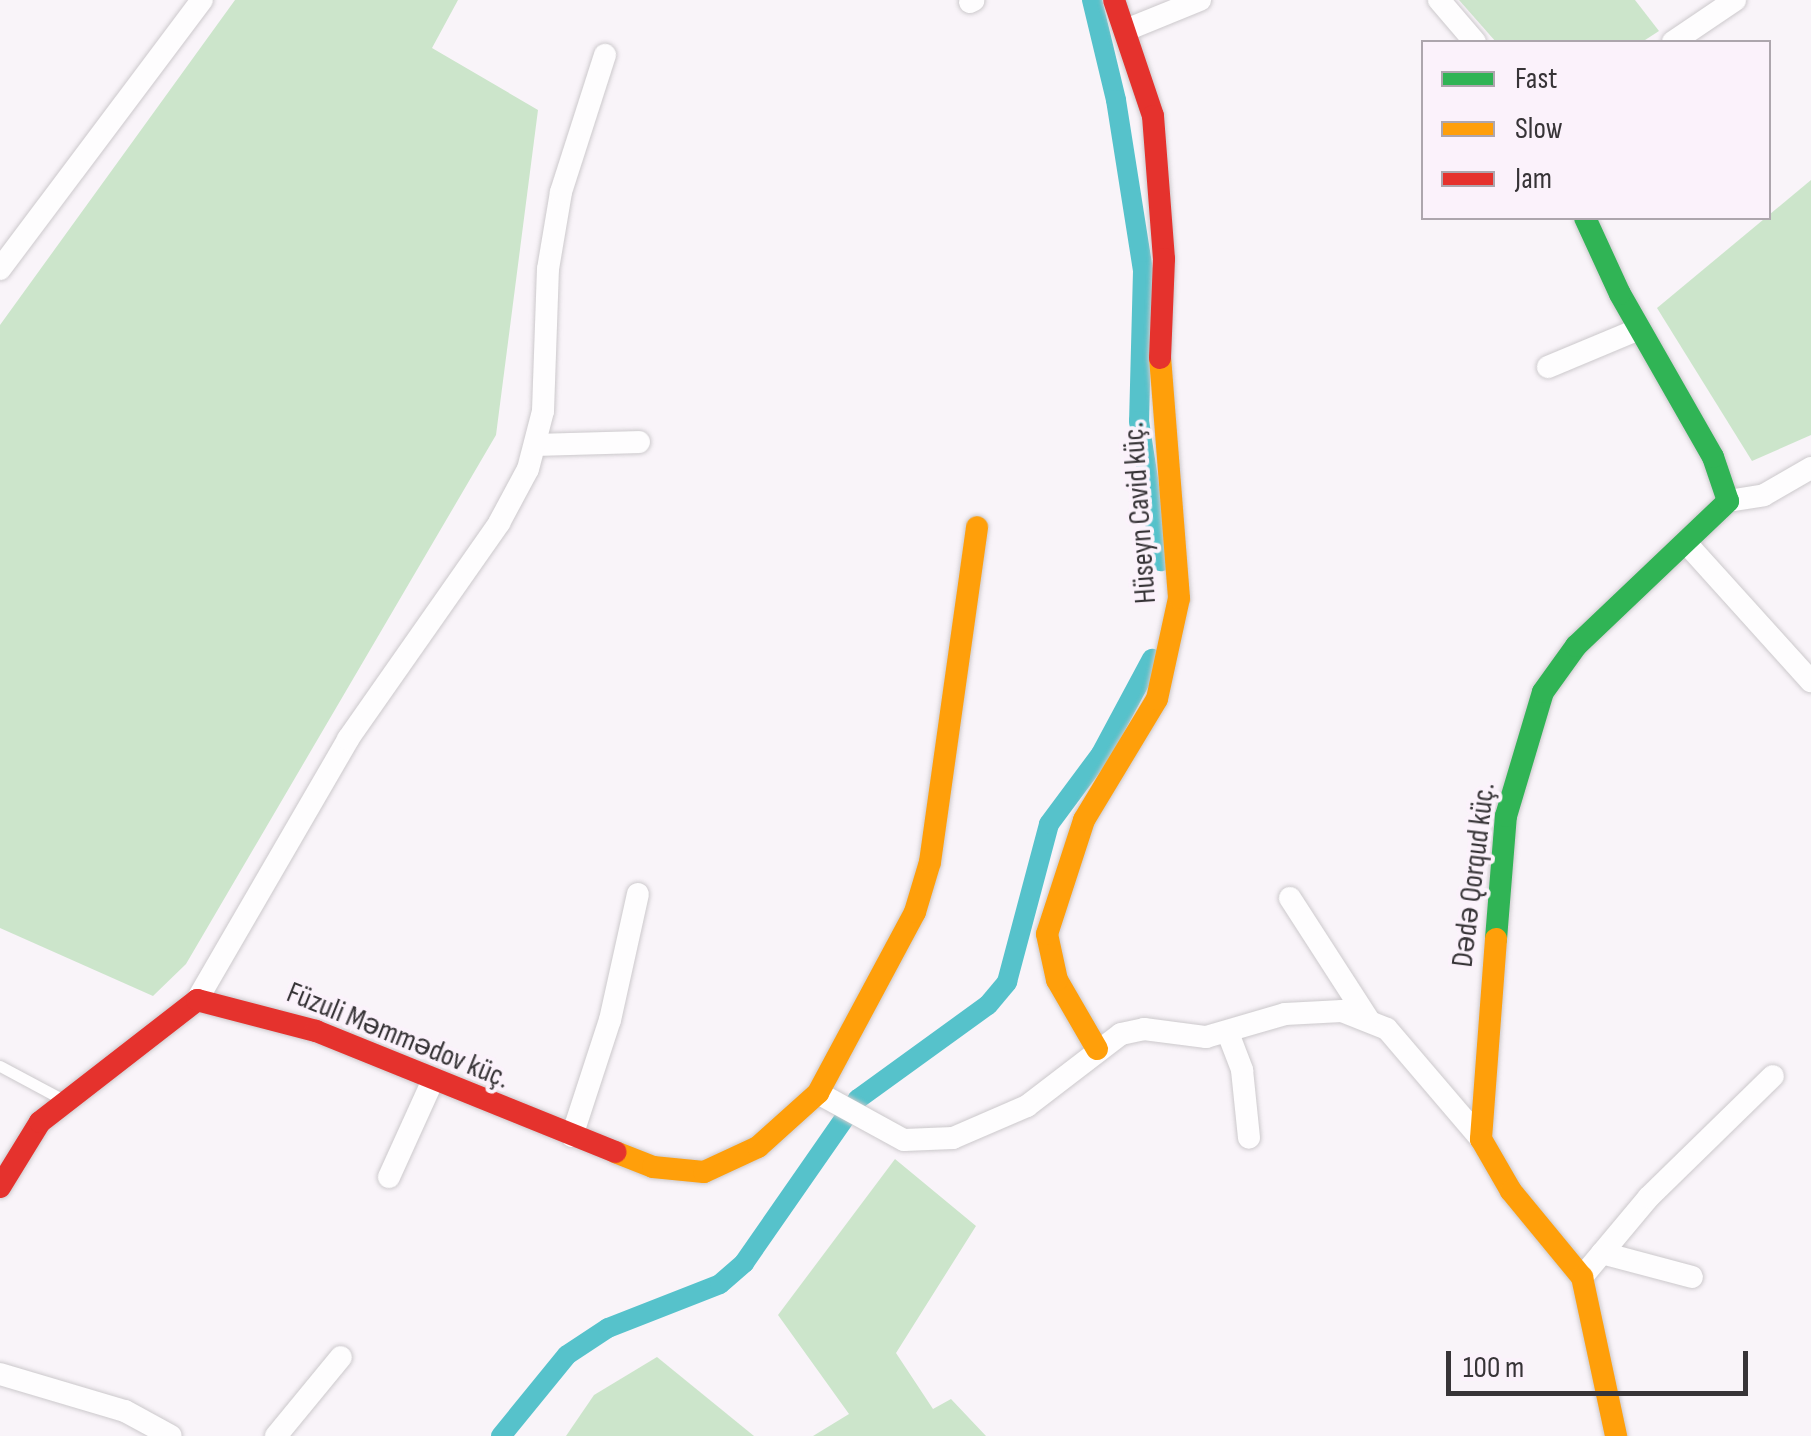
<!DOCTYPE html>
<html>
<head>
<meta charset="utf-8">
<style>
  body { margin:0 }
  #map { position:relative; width:1811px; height:1436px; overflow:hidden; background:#f9f4f9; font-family:"Sofia Sans Condensed",sans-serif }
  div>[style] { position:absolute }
  .green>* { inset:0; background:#cce5cb }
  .canal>* { height:20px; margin:-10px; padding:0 10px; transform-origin:10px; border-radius:10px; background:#56c2cb }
  .roads { filter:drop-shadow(0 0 2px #ccc9cc) drop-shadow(0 0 2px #ccc9cc) }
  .lane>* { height:11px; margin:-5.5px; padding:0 5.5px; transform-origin:5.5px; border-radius:5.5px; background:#fefdfe }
  .street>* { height:22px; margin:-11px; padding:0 11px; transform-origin:11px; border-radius:11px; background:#fefdfe }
  .fast>* { height:22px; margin:-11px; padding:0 11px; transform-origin:11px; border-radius:11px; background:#30b455 }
  .slow>* { height:22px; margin:-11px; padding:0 11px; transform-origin:11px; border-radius:11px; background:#ff9f0a }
  .jam>* { height:22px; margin:-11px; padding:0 11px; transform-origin:11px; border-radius:11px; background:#e5322d }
  span { translate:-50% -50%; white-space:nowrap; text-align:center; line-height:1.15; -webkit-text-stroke:8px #fbf2fb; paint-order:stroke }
  .street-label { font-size:30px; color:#373437 }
  .legend { position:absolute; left:1421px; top:40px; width:350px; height:180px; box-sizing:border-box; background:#fbf2fb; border:2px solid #ada6ad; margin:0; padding:12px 18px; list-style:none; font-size:30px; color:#373437 }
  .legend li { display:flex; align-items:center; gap:20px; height:50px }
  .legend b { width:50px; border:2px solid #ada6ad }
  .scale { position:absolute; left:1446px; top:1351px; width:302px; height:45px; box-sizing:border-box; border:5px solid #373437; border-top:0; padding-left:12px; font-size:30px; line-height:35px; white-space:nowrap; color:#373437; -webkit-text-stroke:8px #fbf2fb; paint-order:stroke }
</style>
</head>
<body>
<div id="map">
  <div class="green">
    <i style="clip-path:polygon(235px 0,458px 0,432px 48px,538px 110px,496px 435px,186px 964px,153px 996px,0 928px,0 325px)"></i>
    <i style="clip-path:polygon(1459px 0,1635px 0,1659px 31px,1642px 42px,1496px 42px)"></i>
    <i style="clip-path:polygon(1811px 180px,1811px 435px,1752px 461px,1657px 308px)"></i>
    <i style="clip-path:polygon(895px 1159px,976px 1226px,896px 1353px,933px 1409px,951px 1399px,986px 1436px,813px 1436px,849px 1414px,778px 1315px)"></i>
    <i style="clip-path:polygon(657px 1357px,754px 1436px,566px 1436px,594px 1395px)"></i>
  </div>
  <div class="canal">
    <i style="left:1092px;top:0;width:103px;rotate:76.5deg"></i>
    <i style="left:1116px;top:100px;width:173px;rotate:81deg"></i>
    <i style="left:1143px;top:271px;width:150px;rotate:91.5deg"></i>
    <i style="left:1139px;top:421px;width:142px;rotate:81.1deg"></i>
    <i style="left:501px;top:1436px;width:104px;rotate:-50.8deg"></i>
    <i style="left:567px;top:1355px;width:49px;rotate:-33.4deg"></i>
    <i style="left:608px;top:1328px;width:120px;rotate:-21.4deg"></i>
    <i style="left:720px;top:1284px;width:32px;rotate:-41deg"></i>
    <i style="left:744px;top:1263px;width:200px;rotate:-55.2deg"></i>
    <i style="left:858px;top:1099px;width:160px;rotate:-35.9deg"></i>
    <i style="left:988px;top:1005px;width:30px;rotate:-50deg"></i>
    <i style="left:1007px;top:982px;width:163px;rotate:-75.1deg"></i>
    <i style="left:1049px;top:824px;width:87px;rotate:-53.4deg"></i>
    <i style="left:1101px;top:754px;width:108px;rotate:-61.8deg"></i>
  </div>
  <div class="roads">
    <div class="lane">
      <i style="left:0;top:1066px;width:68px;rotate:28.1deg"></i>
    </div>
    <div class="street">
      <i style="left:1439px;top:0;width:55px;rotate:49.4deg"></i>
      <i style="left:970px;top:2px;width:4px;rotate:-27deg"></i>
      <i style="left:1126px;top:30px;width:80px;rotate:-22.1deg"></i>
      <i style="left:1673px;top:42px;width:75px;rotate:-34.1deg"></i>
      <i style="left:0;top:269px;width:336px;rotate:-53.1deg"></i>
      <i style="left:1548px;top:367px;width:99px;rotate:-22.7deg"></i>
      <i style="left:537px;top:445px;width:102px;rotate:-1.7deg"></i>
      <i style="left:1728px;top:501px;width:36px;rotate:-9deg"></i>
      <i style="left:1764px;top:495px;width:54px;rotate:-29.9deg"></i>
      <i style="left:1687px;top:544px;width:185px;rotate:47.9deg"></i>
      <i style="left:1290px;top:898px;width:144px;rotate:57.2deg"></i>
      <i style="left:197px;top:1000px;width:302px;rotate:-59.9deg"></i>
      <i style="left:348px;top:739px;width:264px;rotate:-55deg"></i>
      <i style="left:499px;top:523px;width:61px;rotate:-61.8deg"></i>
      <i style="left:528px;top:469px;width:60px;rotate:-75.5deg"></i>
      <i style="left:543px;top:411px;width:142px;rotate:-88deg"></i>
      <i style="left:548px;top:269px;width:78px;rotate:-80.4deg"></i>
      <i style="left:561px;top:192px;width:144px;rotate:-72.2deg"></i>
      <i style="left:1228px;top:1033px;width:40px;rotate:69deg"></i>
      <i style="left:1242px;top:1070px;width:68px;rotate:84.1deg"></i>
      <i style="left:818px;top:1093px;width:98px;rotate:28.7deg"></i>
      <i style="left:904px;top:1140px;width:49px;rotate:-2.3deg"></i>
      <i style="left:953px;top:1138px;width:81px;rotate:-23.4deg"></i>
      <i style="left:1027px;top:1106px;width:118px;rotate:-37.5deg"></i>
      <i style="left:1121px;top:1034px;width:24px;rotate:-12deg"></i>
      <i style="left:1144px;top:1029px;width:63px;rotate:7.4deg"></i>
      <i style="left:1206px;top:1037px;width:82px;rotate:-16.2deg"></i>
      <i style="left:1285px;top:1014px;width:57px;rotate:-3deg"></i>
      <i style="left:1342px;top:1011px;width:48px;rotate:21.8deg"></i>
      <i style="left:1387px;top:1029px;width:145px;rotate:49.5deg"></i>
      <i style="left:572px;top:1136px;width:122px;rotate:-71.9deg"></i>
      <i style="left:610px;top:1020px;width:129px;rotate:-77.5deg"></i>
      <i style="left:389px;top:1177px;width:107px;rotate:-65.6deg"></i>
      <i style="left:1602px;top:1253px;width:93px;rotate:14.9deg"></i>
      <i style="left:1582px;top:1277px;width:104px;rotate:-50.1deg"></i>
      <i style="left:1649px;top:1197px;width:173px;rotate:-44.3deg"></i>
      <i style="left:0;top:1374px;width:130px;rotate:16.5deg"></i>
      <i style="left:125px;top:1411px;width:52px;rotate:28.5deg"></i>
      <i style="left:276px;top:1436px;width:102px;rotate:-50.6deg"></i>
    </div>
    <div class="fast">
      <i style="left:1496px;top:939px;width:123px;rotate:-85.4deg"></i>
      <i style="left:1506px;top:816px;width:129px;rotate:-73.4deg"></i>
      <i style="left:1543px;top:692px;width:57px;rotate:-54.3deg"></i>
      <i style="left:1576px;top:646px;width:210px;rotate:-43.6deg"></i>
      <i style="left:1728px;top:501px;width:46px;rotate:-108.8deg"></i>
      <i style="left:1713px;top:457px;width:188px;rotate:-119.7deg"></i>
      <i style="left:1620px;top:294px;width:84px;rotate:-114.7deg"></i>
    </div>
    <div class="slow">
      <i style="left:1496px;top:939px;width:201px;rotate:94.3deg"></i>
      <i style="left:1481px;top:1139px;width:60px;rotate:60deg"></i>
      <i style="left:1511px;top:1191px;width:112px;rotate:50.5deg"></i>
      <i style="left:1582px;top:1277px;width:163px;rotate:77.9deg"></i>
      <i style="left:1097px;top:1049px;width:80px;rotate:-120.1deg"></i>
      <i style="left:1057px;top:980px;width:47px;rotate:-102.3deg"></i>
      <i style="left:1047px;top:934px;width:120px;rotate:-72deg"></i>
      <i style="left:1084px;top:820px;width:141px;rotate:-58.9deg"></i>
      <i style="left:1157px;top:699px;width:103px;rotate:-77.7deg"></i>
      <i style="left:1179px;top:598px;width:241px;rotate:-94.5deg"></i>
      <i style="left:615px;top:1152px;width:41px;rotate:21.5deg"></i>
      <i style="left:653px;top:1167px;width:51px;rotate:5.6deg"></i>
      <i style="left:704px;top:1172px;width:60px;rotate:-24.8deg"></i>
      <i style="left:758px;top:1147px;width:81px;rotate:-42deg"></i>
      <i style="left:818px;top:1093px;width:205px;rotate:-61.8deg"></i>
      <i style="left:915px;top:912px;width:52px;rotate:-73.3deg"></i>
      <i style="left:930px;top:862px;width:338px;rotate:-82deg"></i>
    </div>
    <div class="jam">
      <i style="left:1114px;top:0;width:122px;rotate:71.4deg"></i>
      <i style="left:1153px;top:116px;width:143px;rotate:85.6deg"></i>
      <i style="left:1164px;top:259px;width:99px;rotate:92.3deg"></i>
      <i style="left:0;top:1187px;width:76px;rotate:-58.4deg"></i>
      <i style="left:40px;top:1122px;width:199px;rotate:-37.8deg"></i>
      <i style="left:197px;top:1000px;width:123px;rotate:14.6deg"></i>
      <i style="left:316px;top:1031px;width:323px;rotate:22deg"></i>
    </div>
  </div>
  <div class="street-label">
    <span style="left:1140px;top:513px;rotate:-94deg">Hüseyn Cavid küç.</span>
    <span style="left:1474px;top:875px;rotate:-83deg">Dədə Qorqud küç.</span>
    <span style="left:398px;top:1036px;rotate:22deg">Füzuli Məmmədov küç.</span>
  </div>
  <ul class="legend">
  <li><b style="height:12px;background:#30b455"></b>Fast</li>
  <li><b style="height:12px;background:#ff9f0a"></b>Slow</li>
  <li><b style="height:12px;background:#e5322d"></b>Jam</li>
  </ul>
  <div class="scale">100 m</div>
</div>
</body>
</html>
